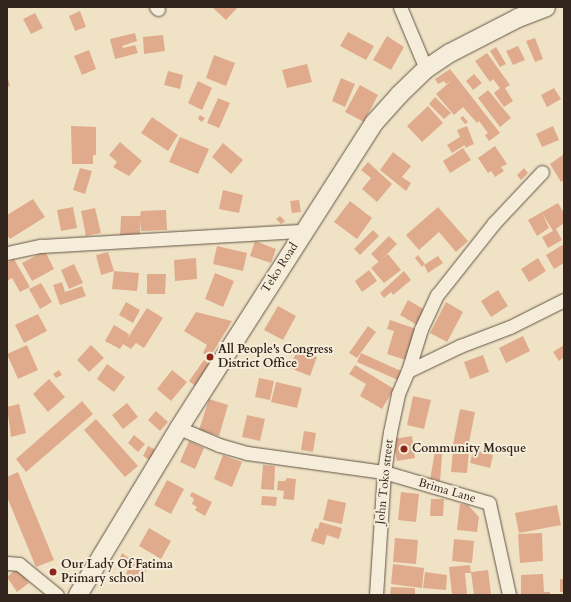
<!DOCTYPE html>
<html>
<head>
<meta charset="utf-8">
<style>
  body { margin:0 }
  #map { position:relative; width:571px; height:602px; overflow:hidden; background:#f0e3c5; font-family:Cardo,serif }
  div>[style] { position:absolute }
  .building>* { inset:0; background:#dfab8c }
  .roads { filter:drop-shadow(0 0 1px #625447) drop-shadow(0 0 1px #625447) }
  .street>* { height:13px; margin:-6.5px; padding:0 6.5px; transform-origin:6.5px; border-radius:6.5px; background:#f5edd9 }
  .secondary>* { height:18px; margin:-9px; padding:0 9px; transform-origin:9px; border-radius:9px; background:#f5edd9 }
  .dots>* { width:11px; height:11px; translate:-50% -50%; box-sizing:border-box; border:2px solid #f5edd9; border-radius:50% }
  span { translate:-50% -50%; white-space:nowrap; text-align:center; line-height:1.15; -webkit-text-stroke:4px #f5edd9; paint-order:stroke }
  .street-label { font-size:12px; color:#32251d }
  .poi-label { font-size:12px; color:#32251d; font-weight:700 }
  .left { translate:0 -50%; text-align:left }
  .frame { position:absolute; inset:0; border:8px solid #32251d; pointer-events:none }
</style>
</head>
<body>
<div id="map">
  <div class="building">
    <i style="clip-path:polygon(212px 7px,238px 7px,226px 20px)"></i>
    <i style="clip-path:polygon(80px 11px,86px 27px,75px 31px,69px 16px)"></i>
    <i style="clip-path:polygon(35px 13px,43px 28px,31px 34px,23px 19px)"></i>
    <i style="clip-path:polygon(348px 32px,374px 46px,366px 60px,340px 46px)"></i>
    <i style="clip-path:polygon(135px 33px,137px 41px,122px 46px,123px 48px,135px 45px,138px 53px,115px 59px,110px 39px)"></i>
    <i style="clip-path:polygon(163px 35px,165px 51px,144px 54px,143px 37px)"></i>
    <i style="clip-path:polygon(387px 36px,404px 47px,391px 70px,373px 60px)"></i>
    <i style="clip-path:polygon(535px 38px,543px 59px,535px 62px,526px 41px)"></i>
    <i style="clip-path:polygon(518px 46px,525px 60px,513px 65px,506px 51px)"></i>
    <i style="clip-path:polygon(496px 47px,506px 64px,500px 67px,490px 51px)"></i>
    <i style="clip-path:polygon(89px 50px,96px 69px,82px 75px,74px 56px)"></i>
    <i style="clip-path:polygon(487px 53px,510px 85px,505px 88px,513px 101px,504px 107px,494px 93px,500px 88px,493px 79px,490px 82px,475px 61px)"></i>
    <i style="clip-path:polygon(214px 55px,235px 63px,226px 86px,206px 78px)"></i>
    <i style="clip-path:polygon(307px 64px,312px 82px,287px 88px,282px 70px)"></i>
    <i style="clip-path:polygon(450px 69px,500px 133px,489px 141px,485px 135px,488px 133px,479px 121px,477px 123px,463px 107px,454px 115px,436px 94px,452px 80px,446px 84px,444px 81px,438px 84px,435px 79px)"></i>
    <i style="clip-path:polygon(168px 71px,183px 75px,180px 89px,164px 85px)"></i>
    <i style="clip-path:polygon(474px 74px,482px 83px,473px 90px,466px 81px)"></i>
    <i style="clip-path:polygon(7px 75px,10px 86px,7px 87px)"></i>
    <i style="clip-path:polygon(341px 78px,355px 84px,345px 107px,332px 101px)"></i>
    <i style="clip-path:polygon(198px 81px,212px 88px,202px 110px,188px 103px)"></i>
    <i style="clip-path:polygon(360px 85px,378px 95px,364px 122px,345px 112px)"></i>
    <i style="clip-path:polygon(554px 88px,561px 99px,547px 107px,541px 95px)"></i>
    <i style="clip-path:polygon(488px 90px,511px 118px,500px 127px,478px 98px)"></i>
    <i style="clip-path:polygon(435px 97px,451px 113px,444px 119px,429px 104px)"></i>
    <i style="clip-path:polygon(218px 98px,230px 103px,219px 128px,207px 123px)"></i>
    <i style="clip-path:polygon(428px 106px,443px 123px,422px 142px,407px 126px)"></i>
    <i style="clip-path:polygon(200px 115px,205px 118px,202px 122px,198px 119px)"></i>
    <i style="clip-path:polygon(463px 116px,468px 122px,465px 124px,460px 118px)"></i>
    <i style="clip-path:polygon(152px 117px,178px 135px,168px 151px,141px 133px)"></i>
    <i style="clip-path:polygon(71px 126px,96px 127px,96px 155px,93px 155px,93px 164px,72px 164px)"></i>
    <i style="clip-path:polygon(467px 126px,474px 144px,465px 148px,465px 145px,452px 153px,447px 145px,460px 137px,457px 130px)"></i>
    <i style="clip-path:polygon(553px 126px,559px 140px,542px 147px,536px 134px)"></i>
    <i style="clip-path:polygon(180px 137px,209px 149px,198px 174px,169px 162px)"></i>
    <i style="clip-path:polygon(120px 142px,142px 161px,129px 176px,113px 167px,117px 162px,109px 155px)"></i>
    <i style="clip-path:polygon(223px 143px,243px 160px,231px 174px,212px 157px)"></i>
    <i style="clip-path:polygon(495px 146px,507px 164px,501px 167px,504px 171px,495px 177px,491px 171px,488px 173px,478px 158px)"></i>
    <i style="clip-path:polygon(463px 148px,471px 160px,450px 173px,443px 161px)"></i>
    <i style="clip-path:polygon(393px 152px,411px 166px,402px 177px,411px 183px,406px 191px,380px 170px)"></i>
    <i style="clip-path:polygon(564px 154px,564px 180px,561px 182px,550px 164px)"></i>
    <i style="clip-path:polygon(368px 162px,392px 184px,377px 202px,362px 189px,371px 178px,361px 170px)"></i>
    <i style="clip-path:polygon(80px 168px,92px 171px,85px 194px,73px 190px)"></i>
    <i style="clip-path:polygon(524px 168px,528px 173px,521px 180px,517px 175px)"></i>
    <i style="clip-path:polygon(223px 190px,243px 195px,239px 213px,219px 209px)"></i>
    <i style="clip-path:polygon(33px 199px,45px 217px,10px 239px,7px 235px,7px 215px)"></i>
    <i style="clip-path:polygon(299px 200px,301px 212px,292px 213px,290px 201px)"></i>
    <i style="clip-path:polygon(350px 201px,372px 218px,357px 239px,334px 222px)"></i>
    <i style="clip-path:polygon(558px 203px,564px 213px,564px 223px,556px 229px,562px 240px,548px 248px,542px 237px,553px 231px,542px 213px,549px 228px,537px 236px,528px 220px)"></i>
    <i style="clip-path:polygon(73px 207px,77px 228px,61px 231px,57px 210px)"></i>
    <i style="clip-path:polygon(438px 207px,468px 241px,456px 252px,439px 232px,419px 250px,406px 235px)"></i>
    <i style="clip-path:polygon(95px 208px,101px 233px,86px 236px,81px 211px)"></i>
    <i style="clip-path:polygon(166px 210px,167px 230px,141px 231px,140px 220px,140px 237px,120px 237px,121px 216px,140px 216px,141px 211px)"></i>
    <i style="clip-path:polygon(280px 216px,285px 221px,281px 224px,276px 219px)"></i>
    <i style="clip-path:polygon(373px 230px,379px 236px,360px 255px,354px 249px)"></i>
    <i style="clip-path:polygon(389px 236px,397px 244px,379px 262px,371px 254px)"></i>
    <i style="clip-path:polygon(255px 241px,276px 249px,271px 263px,250px 256px)"></i>
    <i style="clip-path:polygon(564px 244px,564px 263px,554px 269px,546px 255px)"></i>
    <i style="clip-path:polygon(217px 246px,247px 253px,243px 271px,213px 264px)"></i>
    <i style="clip-path:polygon(45px 251px,54px 269px,32px 281px,22px 263px)"></i>
    <i style="clip-path:polygon(108px 252px,114px 271px,101px 275px,96px 255px)"></i>
    <i style="clip-path:polygon(388px 254px,401px 270px,384px 283px,371px 268px)"></i>
    <i style="clip-path:polygon(418px 255px,425px 264px,422px 267px,415px 258px)"></i>
    <i style="clip-path:polygon(438px 256px,443px 263px,428px 273px,424px 265px)"></i>
    <i style="clip-path:polygon(196px 258px,197px 279px,175px 281px,174px 260px)"></i>
    <i style="clip-path:polygon(538px 258px,546px 271px,529px 282px,521px 269px)"></i>
    <i style="clip-path:polygon(14px 259px,30px 287px,20px 292px,12px 278px,7px 281px,7px 263px)"></i>
    <i style="clip-path:polygon(74px 264px,83px 283px,69px 289px,61px 270px)"></i>
    <i style="clip-path:polygon(369px 270px,377px 281px,362px 292px,355px 281px)"></i>
    <i style="clip-path:polygon(114px 271px,139px 273px,137px 291px,112px 289px)"></i>
    <i style="clip-path:polygon(404px 271px,411px 280px,393px 295px,391px 292px,384px 298px,380px 293px)"></i>
    <i style="clip-path:polygon(215px 273px,234px 281px,223px 307px,205px 299px)"></i>
    <i style="clip-path:polygon(147px 274px,166px 274px,165px 294px,147px 294px)"></i>
    <i style="clip-path:polygon(62px 282px,65px 292px,82px 286px,86px 296px,60px 305px,53px 285px)"></i>
    <i style="clip-path:polygon(41px 283px,52px 302px,40px 309px,29px 289px)"></i>
    <i style="clip-path:polygon(498px 290px,508px 306px,491px 317px,481px 301px)"></i>
    <i style="clip-path:polygon(408px 300px,425px 310px,417px 325px,400px 315px)"></i>
    <i style="clip-path:polygon(126px 302px,140px 310px,133px 323px,119px 315px)"></i>
    <i style="clip-path:polygon(446px 302px,463px 312px,447px 342px,430px 333px)"></i>
    <i style="clip-path:polygon(278px 306px,296px 316px,283px 340px,264px 330px)"></i>
    <i style="clip-path:polygon(147px 308px,163px 318px,144px 348px,136px 343px,131px 349px,123px 344px,120px 349px,105px 341px,114px 325px,129px 334px,127px 339px)"></i>
    <i style="clip-path:polygon(196px 312px,232px 321px,210px 357px,203px 353px,207px 345px,184px 331px)"></i>
    <i style="clip-path:polygon(38px 314px,47px 331px,24px 343px,15px 325px)"></i>
    <i style="clip-path:polygon(390px 320px,419px 330px,409px 361px,387px 354px,394px 331px,387px 329px)"></i>
    <i style="clip-path:polygon(368px 326px,376px 332px,357px 358px,349px 353px)"></i>
    <i style="clip-path:polygon(523px 336px,530px 351px,506px 363px,499px 348px)"></i>
    <i style="clip-path:polygon(27px 345px,38px 370px,18px 379px,7px 354px)"></i>
    <i style="clip-path:polygon(91px 345px,104px 358px,89px 372px,77px 360px)"></i>
    <i style="clip-path:polygon(564px 345px,564px 357px,559px 361px,553px 352px)"></i>
    <i style="clip-path:polygon(297px 350px,317px 357px,310px 376px,290px 368px)"></i>
    <i style="clip-path:polygon(361px 353px,401px 371px,398px 380px,357px 362px)"></i>
    <i style="clip-path:polygon(483px 355px,489px 372px,470px 379px,464px 362px)"></i>
    <i style="clip-path:polygon(204px 360px,213px 367px,198px 388px,189px 381px)"></i>
    <i style="clip-path:polygon(107px 364px,125px 377px,114px 392px,97px 379px)"></i>
    <i style="clip-path:polygon(355px 365px,394px 389px,382px 409px,360px 396px,366px 384px,349px 374px)"></i>
    <i style="clip-path:polygon(59px 370px,62px 375px,56px 378px,53px 374px)"></i>
    <i style="clip-path:polygon(172px 370px,187px 382px,171px 401px,157px 389px)"></i>
    <i style="clip-path:polygon(259px 378px,274px 381px,270px 400px,255px 397px)"></i>
    <i style="clip-path:polygon(49px 379px,65px 397px,48px 412px,33px 394px)"></i>
    <i style="clip-path:polygon(276px 382px,302px 388px,297px 408px,271px 402px)"></i>
    <i style="clip-path:polygon(413px 396px,431px 400px,424px 429px,407px 425px)"></i>
    <i style="clip-path:polygon(209px 399px,228px 405px,219px 436px,199px 430px)"></i>
    <i style="clip-path:polygon(82px 401px,93px 414px,26px 472px,16px 459px)"></i>
    <i style="clip-path:polygon(127px 403px,138px 417px,123px 429px,112px 415px)"></i>
    <i style="clip-path:polygon(19px 404px,26px 433px,11px 437px,7px 407px)"></i>
    <i style="clip-path:polygon(460px 409px,475px 412px,468px 448px,453px 445px)"></i>
    <i style="clip-path:polygon(156px 411px,168px 422px,160px 431px,148px 420px)"></i>
    <i style="clip-path:polygon(247px 415px,265px 419px,260px 441px,242px 437px)"></i>
    <i style="clip-path:polygon(96px 419px,138px 466px,125px 477px,84px 430px)"></i>
    <i style="clip-path:polygon(304px 431px,316px 433px,313px 452px,301px 450px)"></i>
    <i style="clip-path:polygon(134px 435px,145px 444px,138px 452px,128px 443px)"></i>
    <i style="clip-path:polygon(412px 436px,415px 458px,397px 461px,393px 439px)"></i>
    <i style="clip-path:polygon(189px 441px,204px 448px,195px 469px,180px 462px)"></i>
    <i style="clip-path:polygon(436px 445px,443px 445px,440px 481px,430px 480px)"></i>
    <i style="clip-path:polygon(148px 446px,158px 451px,153px 462px,143px 456px)"></i>
    <i style="clip-path:polygon(453px 450px,469px 451px,467px 473px,451px 472px)"></i>
    <i style="clip-path:polygon(473px 450px,493px 455px,490px 468px,470px 463px)"></i>
    <i style="clip-path:polygon(223px 455px,242px 462px,232px 487px,214px 479px)"></i>
    <i style="clip-path:polygon(263px 465px,275px 466px,274px 490px,261px 489px)"></i>
    <i style="clip-path:polygon(18px 472px,54px 560px,36px 567px,7px 497px,7px 477px)"></i>
    <i style="clip-path:polygon(287px 478px,296px 479px,294px 500px,283px 499px,284px 491px,277px 490px,278px 481px,285px 481px)"></i>
    <i style="clip-path:polygon(167px 480px,184px 489px,171px 514px,154px 505px)"></i>
    <i style="clip-path:polygon(192px 492px,212px 502px,205px 516px,195px 510px,197px 507px,192px 504px,194px 499px,190px 496px)"></i>
    <i style="clip-path:polygon(401px 492px,419px 494px,416px 522px,398px 520px)"></i>
    <i style="clip-path:polygon(262px 496px,277px 497px,276px 506px,261px 505px)"></i>
    <i style="clip-path:polygon(328px 499px,346px 503px,342px 524px,323px 520px)"></i>
    <i style="clip-path:polygon(431px 499px,444px 499px,443px 516px,430px 516px)"></i>
    <i style="clip-path:polygon(460px 504px,468px 505px,479px 517px,477px 532px,457px 530px)"></i>
    <i style="clip-path:polygon(557px 505px,561px 525px,519px 533px,515px 513px)"></i>
    <i style="clip-path:polygon(320px 522px,342px 528px,339px 539px,327px 535px,324px 545px,311px 541px,315px 528px,318px 529px)"></i>
    <i style="clip-path:polygon(149px 528px,171px 541px,161px 559px,139px 546px)"></i>
    <i style="clip-path:polygon(542px 533px,543px 561px,520px 563px,518px 534px)"></i>
    <i style="clip-path:polygon(395px 538px,418px 540px,416px 564px,393px 562px)"></i>
    <i style="clip-path:polygon(454px 539px,474px 541px,472px 563px,452px 561px)"></i>
    <i style="clip-path:polygon(122px 553px,129px 558px,125px 564px,119px 560px)"></i>
    <i style="clip-path:polygon(132px 559px,148px 566px,142px 581px,126px 574px)"></i>
    <i style="clip-path:polygon(393px 564px,424px 568px,422px 588px,391px 584px)"></i>
    <i style="clip-path:polygon(470px 565px,471px 573px,465px 573px,467px 595px,452px 595px,449px 567px)"></i>
    <i style="clip-path:polygon(18px 568px,29px 583px,17px 592px,7px 577px)"></i>
    <i style="clip-path:polygon(488px 570px,491px 594px,474px 595px,471px 572px)"></i>
    <i style="clip-path:polygon(425px 572px,447px 575px,446px 590px,423px 588px)"></i>
    <i style="clip-path:polygon(543px 574px,544px 592px,550px 592px,550px 595px,521px 595px,521px 575px)"></i>
    <i style="clip-path:polygon(560px 579px,564px 579px,564px 592px,560px 592px)"></i>
    <i style="clip-path:polygon(391px 587px,415px 588px,415px 595px,390px 595px)"></i>
  </div>
  <div class="roads">
    <div class="street">
      <i style="left:156px;top:7px;width:3px;rotate:45deg"></i>
      <i style="left:400px;top:7px;width:67px;rotate:67.2deg"></i>
      <i style="left:7px;top:253px;width:35px;rotate:-12deg"></i>
      <i style="left:41px;top:246px;width:263px;rotate:-3.3deg"></i>
      <i style="left:408px;top:371px;width:58px;rotate:-25.7deg"></i>
      <i style="left:460px;top:346px;width:53px;rotate:-20.8deg"></i>
      <i style="left:510px;top:327px;width:60px;rotate:-26.6deg"></i>
      <i style="left:179px;top:428px;width:43px;rotate:23deg"></i>
      <i style="left:219px;top:445px;width:29px;rotate:16deg"></i>
      <i style="left:247px;top:453px;width:138px;rotate:7.9deg"></i>
      <i style="left:384px;top:472px;width:109px;rotate:16.4deg"></i>
      <i style="left:489px;top:503px;width:94px;rotate:77.7deg"></i>
      <i style="left:7px;top:563px;width:12px;rotate:5deg"></i>
      <i style="left:19px;top:564px;width:49px;rotate:39.2deg"></i>
      <i style="left:376px;top:595px;width:123px;rotate:-86.3deg"></i>
      <i style="left:384px;top:472px;width:40px;rotate:-81.5deg"></i>
      <i style="left:390px;top:432px;width:39px;rotate:-78deg"></i>
      <i style="left:398px;top:394px;width:25px;rotate:-67deg"></i>
      <i style="left:408px;top:371px;width:44px;rotate:-72.8deg"></i>
      <i style="left:421px;top:329px;width:38px;rotate:-65deg"></i>
      <i style="left:437px;top:295px;width:92px;rotate:-51.6deg"></i>
      <i style="left:494px;top:223px;width:70px;rotate:-46.7deg"></i>
    </div>
    <div class="secondary">
      <i style="left:78px;top:595px;width:195px;rotate:-58.8deg"></i>
      <i style="left:179px;top:428px;width:362px;rotate:-57.4deg"></i>
      <i style="left:374px;top:123px;width:38px;rotate:-48deg"></i>
      <i style="left:399px;top:95px;width:37px;rotate:-44deg"></i>
      <i style="left:426px;top:69px;width:29px;rotate:-34deg"></i>
      <i style="left:450px;top:53px;width:76px;rotate:-27.2deg"></i>
      <i style="left:518px;top:18px;width:30px;rotate:-21deg"></i>
    </div>
  </div>
  <div class="dots">
    <i style="left:210px;top:357px;background:#8f2418"></i>
    <i style="left:404px;top:449px;background:#8f2418"></i>
    <i style="left:53px;top:572px;background:#8f2418"></i>
  </div>
  <div class="street-label">
    <span style="left:280px;top:268px;rotate:-57deg">Teko Road</span>
    <span style="left:385px;top:482px;rotate:-84deg">John Toko street</span>
    <span style="left:447px;top:491px;rotate:16deg">Brima Lane</span>
  </div>
  <div class="poi-label">
    <span class="left" style="left:218px;top:357px">All People's Congress<br>District Office</span>
    <span class="left" style="left:412px;top:449px">Community Mosque</span>
    <span class="left" style="left:61px;top:572px">Our Lady Of Fatima<br>Primary school</span>
  </div>
  <div class="frame"></div>
</div>
</body>
</html>
